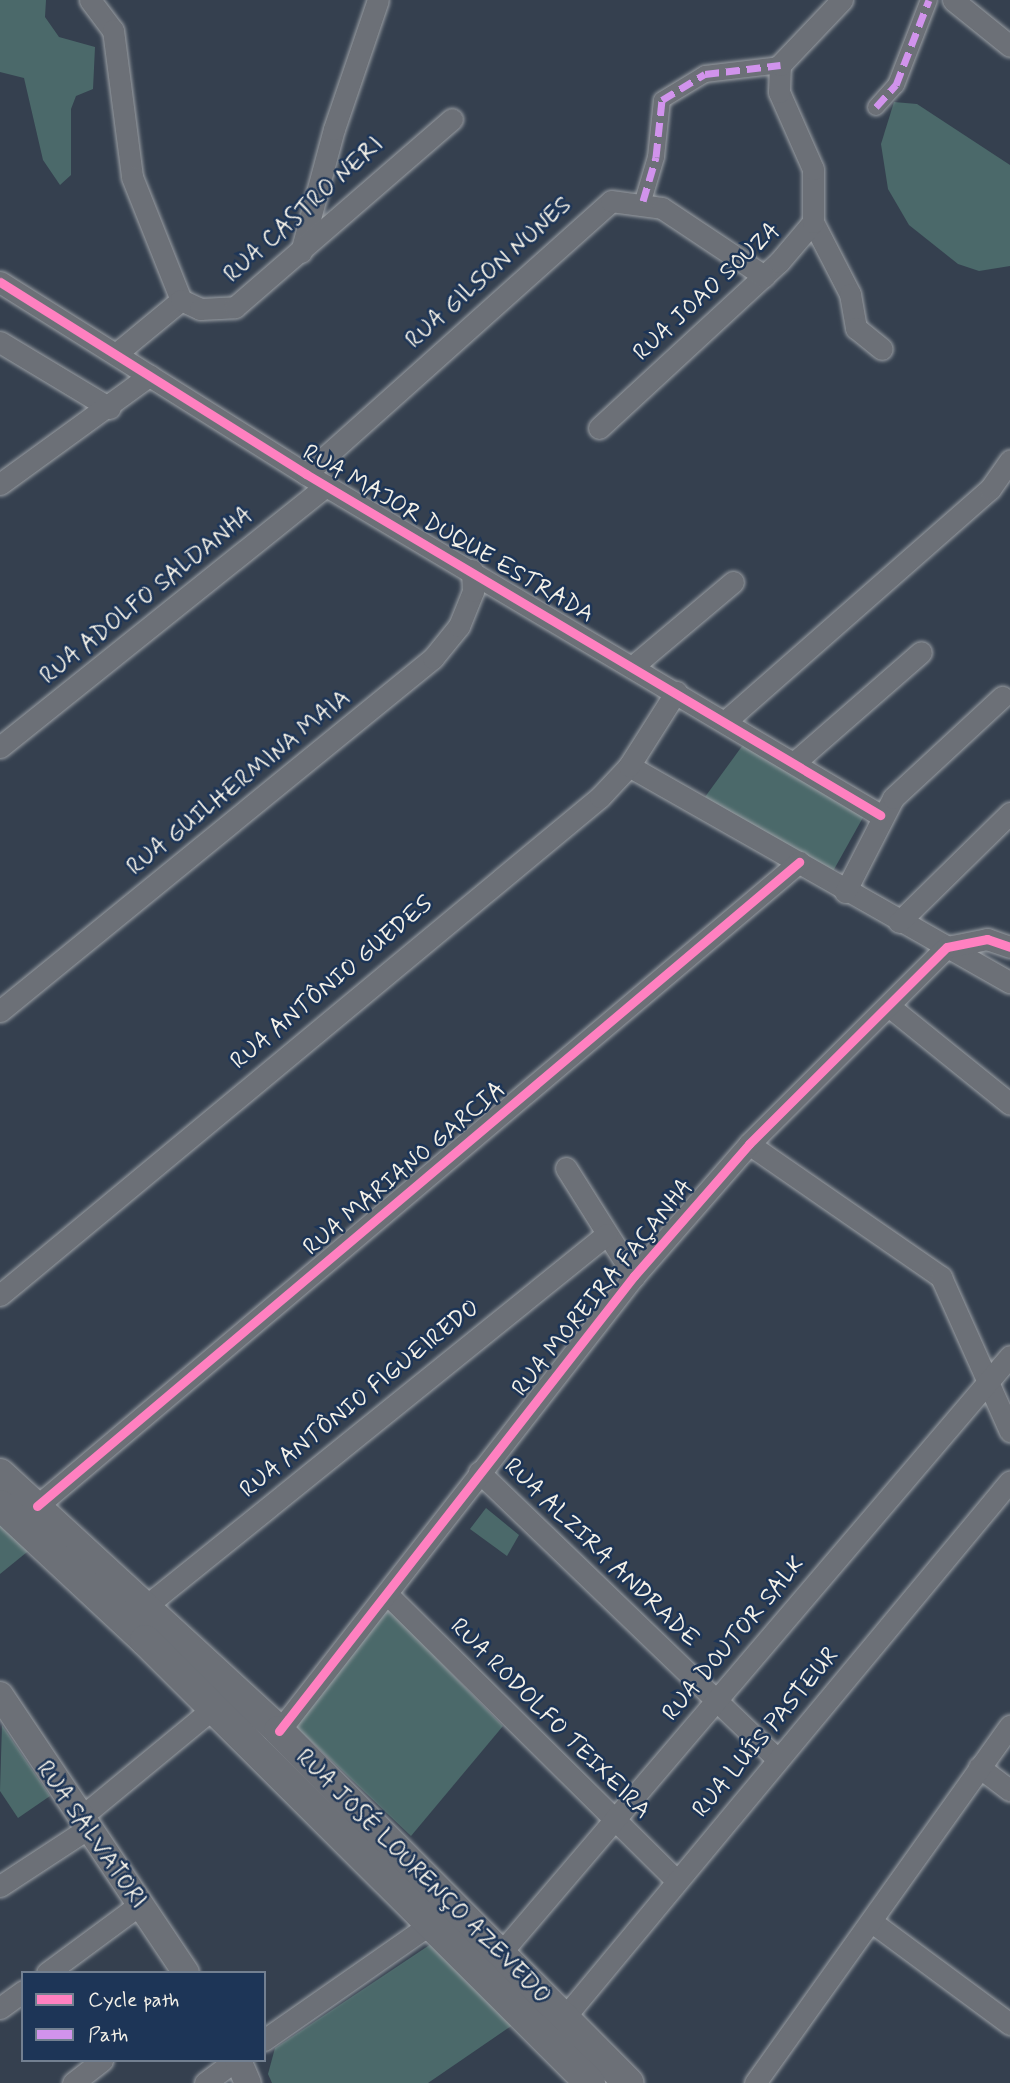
<!DOCTYPE html>
<html>
<head>
<meta charset="utf-8">
<style>
  body { margin:0 }
  #map { position:relative; width:1010px; height:2083px; overflow:hidden; background:#35404f; font-family:Mynerve,sans-serif }
  div>[style] { position:absolute }
  .green>* { inset:0; background:#4b696a }
  .roads { filter:drop-shadow(0 0 2px #9ca0a5) drop-shadow(0 0 2px #9ca0a5) }
  .pedestrian>* { height:16px; margin:-8px; padding:0 8px; transform-origin:8px; border-radius:8px; background:#6c7077 }
  .minor>* { height:21px; margin:-10.5px; padding:0 10.5px; transform-origin:10.5px; border-radius:10.5px; background:#6c7077 }
  .tertiary>* { height:26px; margin:-13px; padding:0 13px; transform-origin:13px; border-radius:13px; background:#6c7077 }
  .secondary>* { height:30px; margin:-15px; padding:0 15px; transform-origin:15px; border-radius:15px; background:#6c7077 }
  .quiet>* { height:7px; margin-top:-3.5px; transform-origin:0; background:repeating-linear-gradient(90deg,#d193ec 0 14px,transparent 0 21px) }
  .cycleway>* { height:9px; margin:-4.5px; padding:0 4.5px; transform-origin:4.5px; border-radius:4.5px; background:#ff80c0 }
  span { translate:-50% -50%; white-space:nowrap; text-align:center; line-height:1.15; -webkit-text-stroke:5px #1d3557; paint-order:stroke }
  .street-label { font-size:24px; color:#f4f1e8 }
  .legend { position:absolute; left:21px; top:1971px; width:245px; height:91px; box-sizing:border-box; background:#1d3557; border:2px solid #738091; margin:0; padding:9px 12px; list-style:none; font-size:21px; color:#f4f1e8 }
  .legend li { display:flex; align-items:center; gap:14px; height:35px }
  .legend b { width:35px; border:2px solid #738091 }
</style>
</head>
<body>
<div id="map">
  <div class="green">
    <i style="clip-path:polygon(0 0,46px 0,45px 17px,59px 37px,95px 47px,93px 89px,76px 96px,71px 109px,71px 175px,60px 185px,43px 160px,24px 78px,0 72px)"></i>
    <i style="clip-path:polygon(894px 102px,917px 104px,1010px 165px,1010px 266px,979px 271px,958px 264px,909px 225px,888px 189px,881px 144px)"></i>
    <i style="clip-path:polygon(748px 738px,866px 812px,832px 873px,705px 797px)"></i>
    <i style="clip-path:polygon(486px 1508px,519px 1535px,507px 1556px,470px 1529px)"></i>
    <i style="clip-path:polygon(0 1518px,32px 1548px,0 1574px)"></i>
    <i style="clip-path:polygon(388px 1609px,503px 1726px,411px 1836px,293px 1724px)"></i>
    <i style="clip-path:polygon(2px 1725px,50px 1796px,18px 1818px,0 1791px)"></i>
    <i style="clip-path:polygon(434px 1942px,517px 2022px,428px 2083px,272px 2083px,268px 2074px,275px 2048px)"></i>
  </div>
  <div class="roads">
    <div class="pedestrian">
      <i style="left:876px;top:107px;width:30px;rotate:-48deg"></i>
      <i style="left:896px;top:85px;width:91px;rotate:-68.8deg"></i>
      <i style="left:643px;top:201px;width:46px;rotate:-73.5deg"></i>
      <i style="left:656px;top:157px;width:57px;rotate:-84deg"></i>
      <i style="left:662px;top:100px;width:50px;rotate:-31.2deg"></i>
      <i style="left:705px;top:74px;width:76px;rotate:-6.8deg"></i>
    </div>
    <div class="minor">
      <i style="left:90px;top:0;width:38px;rotate:53deg"></i>
      <i style="left:113px;top:30px;width:148px;rotate:82.6deg"></i>
      <i style="left:132px;top:177px;width:132px;rotate:68.3deg"></i>
      <i style="left:953px;top:0;width:73px;rotate:38.9deg"></i>
      <i style="left:813px;top:222px;width:81px;rotate:62.8deg"></i>
      <i style="left:850px;top:294px;width:35px;rotate:80deg"></i>
      <i style="left:856px;top:328px;width:33px;rotate:39deg"></i>
      <i style="left:301px;top:252px;width:127px;rotate:-75deg"></i>
      <i style="left:334px;top:129px;width:136px;rotate:-71.2deg"></i>
      <i style="left:0;top:282px;width:361px;rotate:32.1deg"></i>
      <i style="left:306px;top:474px;width:668px;rotate:30.71deg"></i>
      <i style="left:0;top:342px;width:128px;rotate:31deg"></i>
      <i style="left:117px;top:353px;width:83px;rotate:-39.6deg"></i>
      <i style="left:181px;top:300px;width:21px;rotate:25deg"></i>
      <i style="left:200px;top:309px;width:35px;rotate:-3deg"></i>
      <i style="left:235px;top:307px;width:287px;rotate:-40.9deg"></i>
      <i style="left:599px;top:428px;width:245px;rotate:-42.7deg"></i>
      <i style="left:779px;top:262px;width:52px;rotate:-49.6deg"></i>
      <i style="left:813px;top:222px;width:53px;rotate:-90deg"></i>
      <i style="left:813px;top:169px;width:84px;rotate:-113.8deg"></i>
      <i style="left:779px;top:92px;width:27px;rotate:-88deg"></i>
      <i style="left:780px;top:65px;width:90px;rotate:-46.4deg"></i>
      <i style="left:306px;top:474px;width:409px;rotate:-41.8deg"></i>
      <i style="left:611px;top:201px;width:51px;rotate:7.8deg"></i>
      <i style="left:662px;top:208px;width:123px;rotate:33.7deg"></i>
      <i style="left:0;top:484px;width:185px;rotate:-36deg"></i>
      <i style="left:632px;top:667px;width:132px;rotate:-40.1deg"></i>
      <i style="left:728px;top:719px;width:349px;rotate:-41.3deg"></i>
      <i style="left:990px;top:489px;width:35px;rotate:-55deg"></i>
      <i style="left:0;top:747px;width:418px;rotate:-38.7deg"></i>
      <i style="left:795px;top:762px;width:167px;rotate:-41.1deg"></i>
      <i style="left:629px;top:766px;width:438px;rotate:29.6deg"></i>
      <i style="left:845px;top:892px;width:106px;rotate:-62.9deg"></i>
      <i style="left:893px;top:798px;width:149px;rotate:-42.8deg"></i>
      <i style="left:899px;top:922px;width:156px;rotate:-44.5deg"></i>
      <i style="left:890px;top:1007px;width:154px;rotate:38.9deg"></i>
      <i style="left:0;top:1011px;width:559px;rotate:-39.19deg"></i>
      <i style="left:433px;top:658px;width:41px;rotate:-50.9deg"></i>
      <i style="left:459px;top:626px;width:38px;rotate:-68deg"></i>
      <i style="left:473px;top:591px;width:21px;rotate:-93deg"></i>
      <i style="left:749px;top:1144px;width:234px;rotate:34.7deg"></i>
      <i style="left:941px;top:1277px;width:169px;rotate:65.9deg"></i>
      <i style="left:566px;top:1168px;width:128px;rotate:57.8deg"></i>
      <i style="left:0;top:1295px;width:780px;rotate:-39.69deg"></i>
      <i style="left:600px;top:797px;width:42px;rotate:-46.9deg"></i>
      <i style="left:629px;top:766px;width:88px;rotate:-57.6deg"></i>
      <i style="left:479px;top:1472px;width:415px;rotate:43.9deg"></i>
      <i style="left:37px;top:1506px;width:998px;rotate:-40.2deg"></i>
      <i style="left:387px;top:1594px;width:408px;rotate:44.7deg"></i>
      <i style="left:146px;top:1606px;width:592px;rotate:-38.9deg"></i>
      <i style="left:279px;top:1731px;width:577px;rotate:-52.04deg"></i>
      <i style="left:634px;top:1276px;width:175px;rotate:-48.9deg"></i>
      <i style="left:749px;top:1144px;width:279px;rotate:-44.9deg"></i>
      <i style="left:947px;top:947px;width:41px;rotate:-11.3deg"></i>
      <i style="left:987px;top:939px;width:24px;rotate:19deg"></i>
      <i style="left:979px;top:1767px;width:39px;rotate:37deg"></i>
      <i style="left:80px;top:1818px;width:170px;rotate:-39.5deg"></i>
      <i style="left:0;top:1886px;width:104px;rotate:-33.2deg"></i>
      <i style="left:872px;top:1922px;width:172px;rotate:36.5deg"></i>
      <i style="left:499px;top:1955px;width:787px;rotate:-49.53deg"></i>
      <i style="left:47px;top:1973px;width:114px;rotate:-36.5deg"></i>
      <i style="left:0;top:2008px;width:29px;rotate:-36deg"></i>
      <i style="left:563px;top:2019px;width:699px;rotate:-50.28deg"></i>
      <i style="left:264px;top:2040px;width:201px;rotate:-34.9deg"></i>
      <i style="left:429px;top:1925px;width:14px;rotate:-82deg"></i>
      <i style="left:73px;top:2083px;width:37px;rotate:-38deg"></i>
      <i style="left:205px;top:2083px;width:39px;rotate:-37deg"></i>
      <i style="left:755px;top:2083px;width:439px;rotate:-54.5deg"></i>
    </div>
    <div class="tertiary">
      <i style="left:0;top:1695px;width:334px;rotate:56.2deg"></i>
      <i style="left:238px;top:2060px;width:25px;rotate:67deg"></i>
    </div>
    <div class="secondary">
      <i style="left:0;top:1474px;width:379px;rotate:42.6deg"></i>
      <i style="left:279px;top:1731px;width:496px;rotate:45.2deg"></i>
      <i style="left:0;top:1505px;width:198px;rotate:43deg"></i>
      <i style="left:145px;top:1640px;width:628px;rotate:44.87deg"></i>
    </div>
  </div>
  <div class="quiet">
    <i style="left:876px;top:107px;width:30px;rotate:-48deg"></i>
    <i style="left:896px;top:85px;width:91px;rotate:-68.8deg"></i>
    <i style="left:643px;top:201px;width:46px;rotate:-73.5deg"></i>
    <i style="left:656px;top:157px;width:57px;rotate:-84deg"></i>
    <i style="left:662px;top:100px;width:50px;rotate:-31.2deg"></i>
    <i style="left:705px;top:74px;width:76px;rotate:-6.8deg"></i>
  </div>
  <div class="cycleway">
    <i style="left:0;top:282px;width:361px;rotate:32.1deg"></i>
    <i style="left:306px;top:474px;width:668px;rotate:30.71deg"></i>
    <i style="left:37px;top:1506px;width:998px;rotate:-40.2deg"></i>
    <i style="left:279px;top:1731px;width:577px;rotate:-52.04deg"></i>
    <i style="left:634px;top:1276px;width:175px;rotate:-48.9deg"></i>
    <i style="left:749px;top:1144px;width:279px;rotate:-44.9deg"></i>
    <i style="left:947px;top:947px;width:41px;rotate:-11.3deg"></i>
    <i style="left:987px;top:939px;width:24px;rotate:19deg"></i>
  </div>
  <div class="street-label">
    <span style="left:304px;top:210px;rotate:-42deg">RUA CASTRO NERI</span>
    <span style="left:489px;top:273px;rotate:-42deg">RUA GILSON NUNES</span>
    <span style="left:707px;top:292px;rotate:-43deg">RUA JOAO SOUZA</span>
    <span style="left:448px;top:534px;rotate:30deg">RUA MAJOR DUQUE ESTRADA</span>
    <span style="left:147px;top:596px;rotate:-39deg">RUA ADOLFO SALDANHA</span>
    <span style="left:239px;top:783px;rotate:-39deg">RUA GUILHERMINA MAIA</span>
    <span style="left:332px;top:983px;rotate:-40deg">RUA ANTÔNIO GUEDES</span>
    <span style="left:405px;top:1169px;rotate:-40deg">RUA MARIANO GARCIA</span>
    <span style="left:603px;top:1288px;rotate:-51deg">RUA MOREIRA FAÇANHA</span>
    <span style="left:360px;top:1399px;rotate:-39deg">RUA ANTÔNIO FIGUEIREDO</span>
    <span style="left:601px;top:1553px;rotate:44deg">RUA ALZIRA ANDRADE</span>
    <span style="left:734px;top:1639px;rotate:-50deg">RUA DOUTOR SALK</span>
    <span style="left:550px;top:1719px;rotate:45deg">RUA RODOLFO TEIXEIRA</span>
    <span style="left:766px;top:1733px;rotate:-50deg">RUA LUÍS PASTEUR</span>
    <span style="left:91px;top:1835px;rotate:55deg">RUA SALVATORI</span>
    <span style="left:423px;top:1877px;rotate:45deg">RUA JOSÉ LOURENÇO AZEVEDO</span>
  </div>
  <ul class="legend">
  <li><b style="height:9px;background:#ff80c0"></b>Cycle path</li>
  <li><b style="height:9px;background:#d193ec"></b>Path</li>
  </ul>
</div>
</body>
</html>
